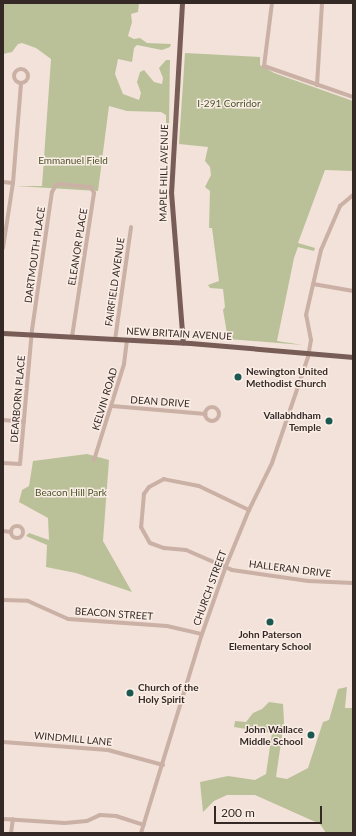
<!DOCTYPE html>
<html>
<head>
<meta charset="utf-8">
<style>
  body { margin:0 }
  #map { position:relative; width:356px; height:836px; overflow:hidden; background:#f2e2d9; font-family:Lato,sans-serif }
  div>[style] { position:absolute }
  .green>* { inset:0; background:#bac199 }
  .minor>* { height:4px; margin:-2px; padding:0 2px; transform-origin:2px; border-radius:2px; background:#cab0a5 }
  .minor>.ring { margin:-2px; padding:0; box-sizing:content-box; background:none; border:4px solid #cab0a5; border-radius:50% }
  .major>* { height:5px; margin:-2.5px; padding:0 2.5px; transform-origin:2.5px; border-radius:2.5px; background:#785d57 }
  .dots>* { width:11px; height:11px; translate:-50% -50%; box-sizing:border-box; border:2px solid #faede5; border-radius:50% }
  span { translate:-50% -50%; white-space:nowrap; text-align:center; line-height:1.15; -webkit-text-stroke:3px #faede5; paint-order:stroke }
  .park-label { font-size:10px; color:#4b542a }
  .street-label { font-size:10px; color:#352926 }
  .poi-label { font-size:10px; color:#352926; font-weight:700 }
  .left { translate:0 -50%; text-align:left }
  .right { translate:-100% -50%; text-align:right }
  .frame { position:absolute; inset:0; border:4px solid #352926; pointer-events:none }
  .scale { position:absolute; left:214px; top:806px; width:108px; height:18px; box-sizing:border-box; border:2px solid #352926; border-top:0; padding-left:5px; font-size:12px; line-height:14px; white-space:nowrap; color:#352926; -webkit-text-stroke:3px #faede5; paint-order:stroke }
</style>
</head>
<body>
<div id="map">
  <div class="green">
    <i style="clip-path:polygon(3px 3px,139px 3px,138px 12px,131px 14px,132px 22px,128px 36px,134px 39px,140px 38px,147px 43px,171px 44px,170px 47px,162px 50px,137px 45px,134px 48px,132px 62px,118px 59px,115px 74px,123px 94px,139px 100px,141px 93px,137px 82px,140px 72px,144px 70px,154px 82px,162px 84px,163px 78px,159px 68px,166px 60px,170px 60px,169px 126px,166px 129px,166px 115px,161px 112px,127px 111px,109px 106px,98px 191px,16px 186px,42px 186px,51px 59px,36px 48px,22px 43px,18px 44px,12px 52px,3px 54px)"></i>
    <i style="clip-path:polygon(185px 53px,260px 57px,260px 65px,274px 73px,353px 101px,353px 171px,325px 170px,298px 243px,315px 248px,314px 251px,298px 247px,294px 258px,277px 341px,303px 345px,228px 339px,223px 310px,225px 307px,223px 289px,210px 288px,208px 285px,219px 281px,212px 228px,209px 228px,210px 191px,205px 187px,211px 175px,210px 167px,205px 161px,208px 147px,179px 144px)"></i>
    <i style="clip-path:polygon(87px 454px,109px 460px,103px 541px,132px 592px,76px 573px,46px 567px,47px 545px,26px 536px,29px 533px,49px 540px,48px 518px,19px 502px,22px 490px,29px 486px,33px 461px)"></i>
    <i style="clip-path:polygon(347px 687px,345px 708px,353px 708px,353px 833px,326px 833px,320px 824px,255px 795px,227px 795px,214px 801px,203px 812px,200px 782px,228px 776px,255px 780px,266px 774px,272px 733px,234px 727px,235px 721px,246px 722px,253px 713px,262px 709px,269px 702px,283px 704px,284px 722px,276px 777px,287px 779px,308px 768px,323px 722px,329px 720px,338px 689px)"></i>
  </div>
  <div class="minor">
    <i style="left:272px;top:3px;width:64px;rotate:97.2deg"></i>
    <i style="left:264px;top:66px;width:94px;rotate:19.2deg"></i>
    <i class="ring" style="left:14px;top:69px;width:10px;height:10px"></i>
    <i style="left:317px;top:85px;width:82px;rotate:-86.5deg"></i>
    <i style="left:3px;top:182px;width:10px;rotate:6deg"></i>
    <i style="left:3px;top:248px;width:66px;rotate:-81.3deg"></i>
    <i style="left:13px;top:183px;width:100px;rotate:-85.4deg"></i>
    <i style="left:313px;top:284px;width:41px;rotate:9.9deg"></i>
    <i style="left:115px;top:340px;width:114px;rotate:-81.9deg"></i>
    <i style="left:112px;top:406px;width:94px;rotate:4.9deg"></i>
    <i class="ring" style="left:205px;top:407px;width:10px;height:10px"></i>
    <i style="left:3px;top:420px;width:21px;rotate:5deg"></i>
    <i style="left:94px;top:460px;width:101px;rotate:-72.6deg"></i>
    <i style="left:124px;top:364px;width:24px;rotate:-83deg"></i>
    <i style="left:3px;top:463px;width:17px;rotate:3deg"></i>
    <i style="left:20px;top:464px;width:135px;rotate:-84.9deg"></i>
    <i style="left:32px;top:330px;width:139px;rotate:-81.8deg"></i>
    <i style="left:52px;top:192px;width:8px;rotate:-60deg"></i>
    <i style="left:56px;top:185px;width:4px;rotate:-14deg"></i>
    <i style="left:60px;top:184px;width:31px;rotate:6deg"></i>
    <i style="left:91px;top:187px;width:7px;rotate:63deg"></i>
    <i style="left:94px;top:193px;width:146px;rotate:98.7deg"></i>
    <i style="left:249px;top:510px;width:55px;rotate:-154.4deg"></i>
    <i style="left:199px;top:486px;width:36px;rotate:-169deg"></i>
    <i style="left:164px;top:479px;width:17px;rotate:152deg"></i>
    <i style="left:149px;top:487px;width:9px;rotate:126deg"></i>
    <i style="left:144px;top:494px;width:33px;rotate:95deg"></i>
    <i style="left:141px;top:527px;width:18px;rotate:61deg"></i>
    <i style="left:150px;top:543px;width:15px;rotate:20deg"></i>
    <i style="left:164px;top:548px;width:22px;rotate:5deg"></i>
    <i style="left:186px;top:550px;width:50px;rotate:23.5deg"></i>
    <i style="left:232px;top:570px;width:77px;rotate:8.2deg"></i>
    <i style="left:308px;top:581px;width:45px;rotate:2.5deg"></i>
    <i class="ring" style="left:11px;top:526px;width:8px;height:8px"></i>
    <i style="left:3px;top:531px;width:8px;rotate:7deg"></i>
    <i style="left:3px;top:600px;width:25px;rotate:2deg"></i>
    <i style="left:28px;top:601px;width:44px;rotate:24.2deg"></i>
    <i style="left:68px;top:619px;width:99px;rotate:4deg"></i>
    <i style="left:167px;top:626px;width:36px;rotate:13deg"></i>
    <i style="left:3px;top:742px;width:105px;rotate:4.4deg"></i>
    <i style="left:108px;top:750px;width:57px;rotate:15.3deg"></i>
    <i style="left:3px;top:819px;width:62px;rotate:3.7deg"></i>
    <i style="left:65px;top:823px;width:22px;rotate:-5deg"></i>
    <i style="left:87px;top:821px;width:14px;rotate:-25deg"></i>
    <i style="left:100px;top:815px;width:16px;rotate:4deg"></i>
    <i style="left:116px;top:816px;width:29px;rotate:18deg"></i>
    <i style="left:11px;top:833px;width:14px;rotate:-82deg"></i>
    <i style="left:141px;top:833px;width:208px;rotate:-73deg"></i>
    <i style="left:202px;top:634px;width:72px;rotate:-70.6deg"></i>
    <i style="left:226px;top:566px;width:61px;rotate:-67.7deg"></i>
    <i style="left:249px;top:510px;width:52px;rotate:-63.9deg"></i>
    <i style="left:272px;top:463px;width:112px;rotate:-71.2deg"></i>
    <i style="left:308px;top:357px;width:17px;rotate:-80deg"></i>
    <i style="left:311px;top:340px;width:25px;rotate:-101deg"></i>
    <i style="left:306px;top:315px;width:67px;rotate:-77deg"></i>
    <i style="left:321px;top:250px;width:48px;rotate:-66.6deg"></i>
    <i style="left:340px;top:206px;width:17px;rotate:-40deg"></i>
  </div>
  <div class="major">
    <i style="left:182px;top:3px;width:189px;rotate:93.3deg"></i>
    <i style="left:171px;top:192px;width:151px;rotate:85.5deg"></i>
    <i style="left:3px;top:333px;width:187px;rotate:3.1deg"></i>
    <i style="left:190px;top:343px;width:164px;rotate:4.9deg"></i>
  </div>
  <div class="dots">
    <i style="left:238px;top:377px;background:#1b5852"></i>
    <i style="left:329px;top:421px;background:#1b5852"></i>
    <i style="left:270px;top:622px;background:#1b5852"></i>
    <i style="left:130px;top:693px;background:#1b5852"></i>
    <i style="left:311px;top:735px;background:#1b5852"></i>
  </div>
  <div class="park-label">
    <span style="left:229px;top:104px">I-291 Corridor</span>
    <span style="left:73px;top:161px">Emmanuel Field</span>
    <span style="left:71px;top:493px">Beacon Hill Park</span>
  </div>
  <div class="street-label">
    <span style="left:164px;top:173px;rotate:-89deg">MAPLE HILL AVENUE</span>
    <span style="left:78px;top:247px;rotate:-81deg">ELEANOR PLACE</span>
    <span style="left:35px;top:255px;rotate:-82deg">DARTMOUTH PLACE</span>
    <span style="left:115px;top:282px;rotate:-82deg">FAIRFIELD AVENUE</span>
    <span style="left:179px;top:334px;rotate:3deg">NEW BRITAIN AVENUE</span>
    <span style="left:18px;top:399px;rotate:-85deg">DEARBORN PLACE</span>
    <span style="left:105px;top:399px;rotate:-73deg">KELVIN ROAD</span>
    <span style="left:160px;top:402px;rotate:4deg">DEAN DRIVE</span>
    <span style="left:290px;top:569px;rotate:7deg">HALLERAN DRIVE</span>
    <span style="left:210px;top:588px;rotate:-70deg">CHURCH STREET</span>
    <span style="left:114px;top:614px;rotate:4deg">BEACON STREET</span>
    <span style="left:73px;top:739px;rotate:5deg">WINDMILL LANE</span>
  </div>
  <div class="poi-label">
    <span class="left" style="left:246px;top:377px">Newington United<br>Methodist Church</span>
    <span class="right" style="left:321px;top:421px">Vallabhdham<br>Temple</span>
    <span style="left:270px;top:640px">John Paterson<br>Elementary School</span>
    <span class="left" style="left:138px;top:693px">Church of the<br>Holy Spirit</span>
    <span class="right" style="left:303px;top:735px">John Wallace<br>Middle School</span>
  </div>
  <div class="frame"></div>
  <div class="scale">200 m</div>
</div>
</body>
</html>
